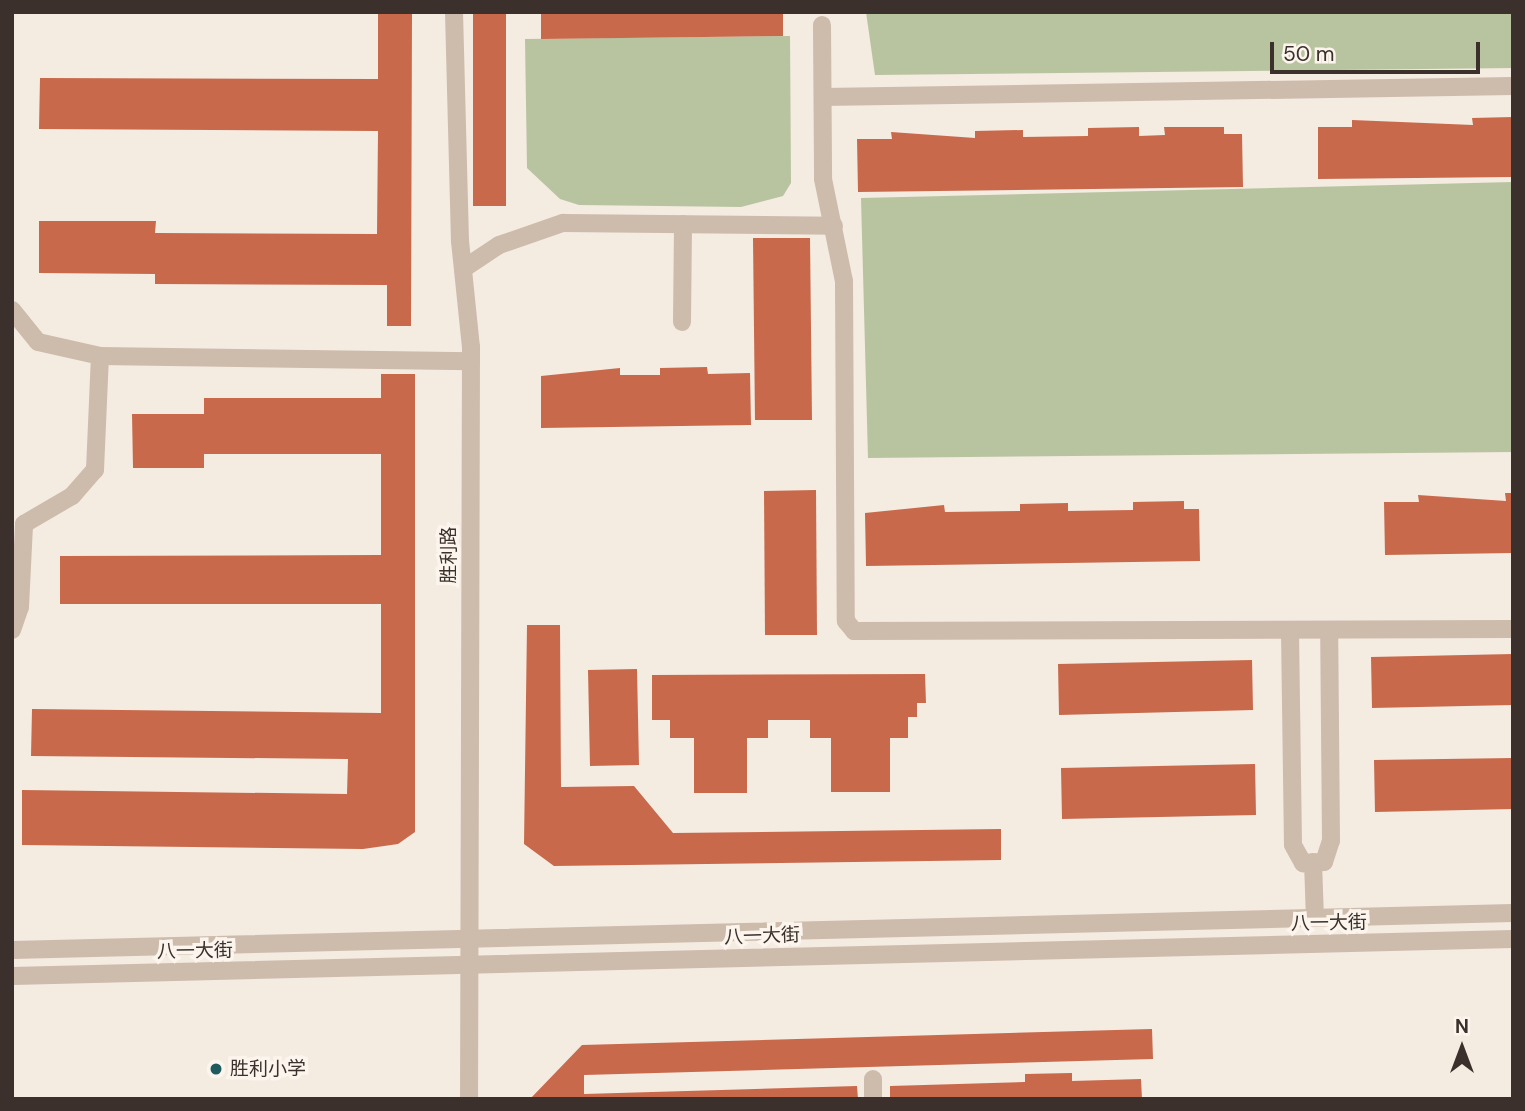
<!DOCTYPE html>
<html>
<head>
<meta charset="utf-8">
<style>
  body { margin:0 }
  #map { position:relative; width:1525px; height:1111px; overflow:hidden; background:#f4ebe1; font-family:"DM Sans","Noto Sans SC",sans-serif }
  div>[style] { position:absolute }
  .green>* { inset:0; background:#b8c4a0 }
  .building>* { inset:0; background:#c8694b }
  .minor>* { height:18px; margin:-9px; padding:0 9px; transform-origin:9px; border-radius:9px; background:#cdbbac }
  .dots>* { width:19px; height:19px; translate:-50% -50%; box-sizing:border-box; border:4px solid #fbf5ee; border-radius:50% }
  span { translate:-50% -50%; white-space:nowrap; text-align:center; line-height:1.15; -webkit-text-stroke:7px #fbf5ee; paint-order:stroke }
  .street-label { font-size:19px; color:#3b302b }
  .poi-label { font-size:19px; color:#3b302b }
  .left { translate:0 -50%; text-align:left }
  .frame { position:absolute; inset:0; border:14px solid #3b302b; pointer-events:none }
  .north { position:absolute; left:1427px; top:1013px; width:70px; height:70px; -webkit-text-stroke:5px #fbf5ee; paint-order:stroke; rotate:0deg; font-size:19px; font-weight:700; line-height:28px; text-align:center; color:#3b302b }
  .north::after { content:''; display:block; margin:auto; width:24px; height:32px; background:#3b302b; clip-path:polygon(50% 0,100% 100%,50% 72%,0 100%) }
  .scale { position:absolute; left:1270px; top:42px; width:210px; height:32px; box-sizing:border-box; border:4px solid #3b302b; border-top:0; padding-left:9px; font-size:21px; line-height:24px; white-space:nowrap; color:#3b302b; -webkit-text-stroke:5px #fbf5ee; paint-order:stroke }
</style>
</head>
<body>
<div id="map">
  <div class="green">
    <i style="clip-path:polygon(866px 12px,1513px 12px,1513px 68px,875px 75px)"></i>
    <i style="clip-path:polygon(790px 36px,791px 183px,783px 196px,741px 207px,579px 205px,560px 199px,527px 168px,525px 39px)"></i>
    <i style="clip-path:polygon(1513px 182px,1513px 452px,868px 458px,861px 198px)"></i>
  </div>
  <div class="building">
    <i style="clip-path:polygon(378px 12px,412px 12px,411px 326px,387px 326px,387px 285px,155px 284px,155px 274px,39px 273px,39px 221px,156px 221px,155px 233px,377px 234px,378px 131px,39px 129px,40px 78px,378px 79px)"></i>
    <i style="clip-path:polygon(473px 12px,506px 12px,506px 206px,473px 206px)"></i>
    <i style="clip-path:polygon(541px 12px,783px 12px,783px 36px,541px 39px)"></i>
    <i style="clip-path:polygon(1513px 117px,1513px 177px,1318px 179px,1318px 127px,1352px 127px,1352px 120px,1473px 125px,1472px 118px)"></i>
    <i style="clip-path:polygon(1139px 127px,1139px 136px,1165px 135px,1164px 127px,1224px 127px,1224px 134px,1242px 134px,1243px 187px,858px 192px,857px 139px,892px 139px,891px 132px,975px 138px,975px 131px,1023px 130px,1023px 137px,1088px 136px,1088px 128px)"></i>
    <i style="clip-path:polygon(753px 238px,810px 238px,812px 420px,755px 420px)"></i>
    <i style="clip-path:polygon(707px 367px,708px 374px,750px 373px,751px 425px,541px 428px,541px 376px,620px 368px,620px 375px,660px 375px,660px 368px)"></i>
    <i style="clip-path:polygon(381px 374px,415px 374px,415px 832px,398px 844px,363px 849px,22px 845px,22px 790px,347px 794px,348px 759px,31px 756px,32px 709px,381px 713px,381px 604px,60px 604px,60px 556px,381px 555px,381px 454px,204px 454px,204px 468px,133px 468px,132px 414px,204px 414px,204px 398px,381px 398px)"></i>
    <i style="clip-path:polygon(816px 490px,817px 635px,765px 635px,764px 491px)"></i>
    <i style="clip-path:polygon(1505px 493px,1513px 493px,1513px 553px,1385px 555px,1384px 502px,1419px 502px,1418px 495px,1506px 501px)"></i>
    <i style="clip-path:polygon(1184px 501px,1184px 509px,1199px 509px,1200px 561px,866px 566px,865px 513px,944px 505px,945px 512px,1020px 511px,1020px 504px,1068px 503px,1068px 511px,1133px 510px,1133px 502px)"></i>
    <i style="clip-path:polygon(527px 625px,560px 625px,561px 787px,634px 786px,673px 833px,1001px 829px,1001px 860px,554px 866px,524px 844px)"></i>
    <i style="clip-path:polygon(1513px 654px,1513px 705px,1372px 708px,1371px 657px)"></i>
    <i style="clip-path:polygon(1252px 660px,1253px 710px,1059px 715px,1058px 664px)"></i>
    <i style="clip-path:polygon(637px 669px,639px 765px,590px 766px,588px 670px)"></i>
    <i style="clip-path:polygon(925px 674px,926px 703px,917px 703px,917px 717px,908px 717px,908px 738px,890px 738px,890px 792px,831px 792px,831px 738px,810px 738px,810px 720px,768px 720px,768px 738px,747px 738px,747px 793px,694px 793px,694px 738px,670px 738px,670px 720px,652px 720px,652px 675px)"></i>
    <i style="clip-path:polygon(1513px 758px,1513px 809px,1375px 812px,1374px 760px)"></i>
    <i style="clip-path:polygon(1255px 764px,1256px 815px,1062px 819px,1061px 768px)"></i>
    <i style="clip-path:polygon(1152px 1029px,1153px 1059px,584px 1075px,584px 1094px,857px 1086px,858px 1099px,530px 1099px,582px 1045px)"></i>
    <i style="clip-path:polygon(1072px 1073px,1072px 1081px,1141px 1079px,1142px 1099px,890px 1099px,890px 1086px,1025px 1082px,1025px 1074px)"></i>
  </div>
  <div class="minor">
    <i style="left:454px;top:12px;width:229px;rotate:88.5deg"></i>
    <i style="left:460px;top:241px;width:107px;rotate:84.1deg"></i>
    <i style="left:471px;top:347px;width:752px;rotate:90.15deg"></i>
    <i style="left:822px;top:25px;width:154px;rotate:89.6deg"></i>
    <i style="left:823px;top:179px;width:104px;rotate:78.4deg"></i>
    <i style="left:844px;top:281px;width:340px;rotate:89.7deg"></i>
    <i style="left:846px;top:621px;width:13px;rotate:51deg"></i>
    <i style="left:854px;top:631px;width:659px;rotate:-0.17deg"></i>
    <i style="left:823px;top:97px;width:690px;rotate:-0.91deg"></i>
    <i style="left:463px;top:269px;width:43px;rotate:-33.7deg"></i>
    <i style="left:499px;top:245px;width:68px;rotate:-19deg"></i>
    <i style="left:563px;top:223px;width:271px;rotate:0.6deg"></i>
    <i style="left:12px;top:310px;width:41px;rotate:50.9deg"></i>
    <i style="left:38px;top:342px;width:64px;rotate:12.7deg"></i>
    <i style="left:100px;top:356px;width:371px;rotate:0.8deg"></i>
    <i style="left:682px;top:322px;width:98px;rotate:-89.4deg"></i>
    <i style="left:12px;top:630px;width:24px;rotate:-71deg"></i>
    <i style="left:20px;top:607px;width:83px;rotate:-87.2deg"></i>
    <i style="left:24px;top:524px;width:56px;rotate:-30.3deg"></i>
    <i style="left:72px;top:496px;width:35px;rotate:-49deg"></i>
    <i style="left:95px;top:470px;width:114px;rotate:-87.5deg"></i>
    <i style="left:1290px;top:631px;width:214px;rotate:89.2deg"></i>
    <i style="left:1293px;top:845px;width:21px;rotate:61deg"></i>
    <i style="left:1303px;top:863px;width:21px;rotate:-3deg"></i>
    <i style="left:1324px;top:862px;width:22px;rotate:-72deg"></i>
    <i style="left:1331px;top:841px;width:210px;rotate:-90.5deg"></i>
    <i style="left:1313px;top:862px;width:56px;rotate:88deg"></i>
    <i style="left:12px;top:950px;width:1501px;rotate:-1.41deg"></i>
    <i style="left:12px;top:976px;width:1501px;rotate:-1.41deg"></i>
    <i style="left:873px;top:1079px;width:20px;rotate:90deg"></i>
  </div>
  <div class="dots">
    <i style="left:216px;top:1069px;background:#1f5a5e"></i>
  </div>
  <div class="street-label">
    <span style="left:449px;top:555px;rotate:-90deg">胜利路</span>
    <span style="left:1329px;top:923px;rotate:-1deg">八一大街</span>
    <span style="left:762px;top:936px;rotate:-2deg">八一大街</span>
    <span style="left:195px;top:951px;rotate:-1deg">八一大街</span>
  </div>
  <div class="poi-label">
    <span class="left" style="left:230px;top:1069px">胜利小学</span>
  </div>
  <div class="frame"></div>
  <div class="north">N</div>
  <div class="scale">50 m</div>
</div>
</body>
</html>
